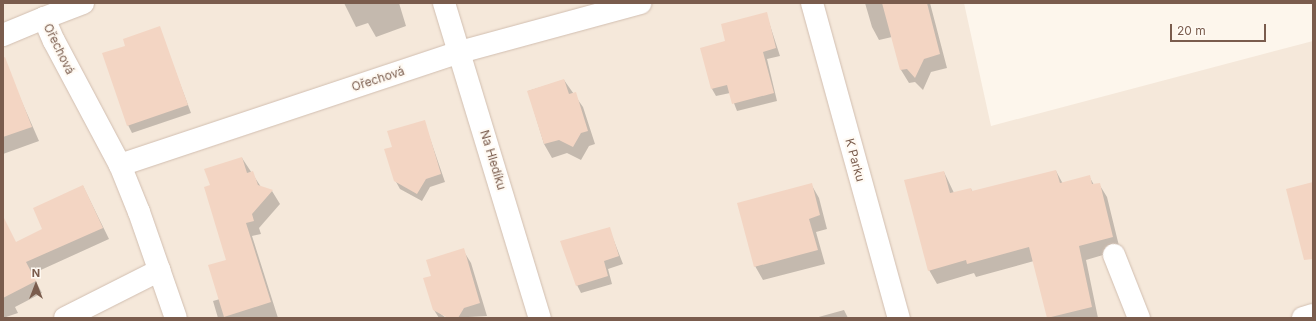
<!DOCTYPE html>
<html>
<head>
<meta charset="utf-8">
<style>
  body { margin:0 }
  #map { position:relative; width:1316px; height:321px; overflow:hidden; background:#fdf6ec; font-family:Inter,sans-serif }
  div>[style] { position:absolute }
  .residential>* { inset:0; background:#f5e8da }
  .shadow>* { inset:0; background:#0003 }
  .building>* { inset:0; background:#f3d5c3 }
  .roads { filter:drop-shadow(0 0 1px #d1beb0) drop-shadow(0 0 1px #d1beb0) }
  .minor>* { height:22px; margin:-11px; padding:0 11px; transform-origin:11px; border-radius:11px; background:#fff }
  span { translate:-50% -50%; white-space:nowrap; text-align:center; line-height:1.15; -webkit-text-stroke:4px #fffaf3; paint-order:stroke }
  .street-label { font-size:12px; color:#7a5c4d }
  .frame { position:absolute; inset:0; border:4px solid #7a5c4d; pointer-events:none }
  .north { position:absolute; left:16px; top:265px; width:40px; height:40px; -webkit-text-stroke:3px #fffaf3; paint-order:stroke; rotate:0deg; font-size:11px; font-weight:700; line-height:16px; text-align:center; color:#7a5c4d }
  .north::after { content:''; display:block; margin:auto; width:14px; height:18px; background:#7a5c4d; clip-path:polygon(50% 0,100% 100%,50% 72%,0 100%) }
  .scale { position:absolute; left:1170px; top:24px; width:96px; height:18px; box-sizing:border-box; border:2px solid #7a5c4d; border-top:0; padding-left:5px; font-size:12px; line-height:14px; white-space:nowrap; color:#7a5c4d; -webkit-text-stroke:3px #fffaf3; paint-order:stroke }
</style>
</head>
<body>
<div id="map">
  <div class="residential">
    <i style="clip-path:polygon(3px 3px,964px 3px,991px 126px,1313px 41px,1313px 318px,3px 318px)"></i>
  </div>
  <div class="shadow">
    <i style="clip-path:polygon(344px 3px,399px 3px,406px 26px,376px 37px,368px 23px,356px 27px)"></i>
    <i style="clip-path:polygon(865px 3px,930px 3px,947px 68px,931px 72px,923px 90px,915px 82px,909px 83px,901px 70px,892px 37px,879px 40px,872px 27px)"></i>
    <i style="clip-path:polygon(766px 13px,780px 56px,767px 59px,777px 101px,737px 111px,730px 93px,716px 96px,712px 89px,727px 42px)"></i>
    <i style="clip-path:polygon(159px 28px,191px 113px,132px 133px,128px 125px,126px 46px)"></i>
    <i style="clip-path:polygon(564px 80px,583px 107px,595px 144px,589px 146px,581px 160px,567px 153px,552px 158px,544px 144px,528px 91px)"></i>
    <i style="clip-path:polygon(14px 84px,39px 141px,3px 154px,3px 88px)"></i>
    <i style="clip-path:polygon(424px 121px,445px 182px,430px 187px,422px 201px,400px 189px,395px 180px,393px 147px)"></i>
    <i style="clip-path:polygon(242px 158px,261px 187px,272px 191px,280px 204px,259px 228px,261px 234px,252px 236px,278px 318px,218px 318px,213px 301px,220px 299px,227px 260px,211px 186px)"></i>
    <i style="clip-path:polygon(1056px 171px,1063px 184px,1089px 176px,1094px 185px,1099px 184px,1107px 197px,1120px 250px,1086px 260px,1098px 318px,1048px 318px,1034px 261px,976px 277px,974px 273px,937px 284px,929px 270px,944px 172px,954px 193px,971px 189px,973px 192px)"></i>
    <i style="clip-path:polygon(811px 184px,819px 198px,827px 229px,816px 232px,825px 264px,763px 280px,755px 266px)"></i>
    <i style="clip-path:polygon(83px 186px,109px 239px,32px 274px,42px 293px,15px 307px,18px 313px,3px 318px,3px 249px,44px 229px)"></i>
    <i style="clip-path:polygon(609px 228px,623px 264px,608px 269px,612px 284px,581px 293px,577px 285px)"></i>
    <i style="clip-path:polygon(463px 250px,471px 263px,487px 316px,450px 318px,437px 311px,446px 318px,439px 318px,434px 310px,432px 276px)"></i>
    <i style="clip-path:polygon(844px 310px,848px 318px,815px 318px)"></i>
  </div>
  <div class="building">
    <i style="clip-path:polygon(882px 3px,927px 3px,940px 54px,924px 59px,915px 78px,907px 69px,900px 70px)"></i>
    <i style="clip-path:polygon(767px 12px,776px 48px,763px 52px,774px 93px,732px 104px,727px 85px,711px 89px,700px 48px,725px 41px,721px 24px)"></i>
    <i style="clip-path:polygon(160px 26px,188px 105px,127px 126px,102px 53px,125px 46px,123px 39px)"></i>
    <i style="clip-path:polygon(5px 57px,32px 127px,3px 137px,3px 58px)"></i>
    <i style="clip-path:polygon(564px 79px,569px 94px,576px 92px,588px 131px,581px 133px,573px 147px,559px 140px,544px 144px,527px 91px)"></i>
    <i style="clip-path:polygon(425px 120px,441px 174px,426px 179px,417px 194px,394px 181px,384px 149px,392px 147px,387px 131px)"></i>
    <i style="clip-path:polygon(242px 157px,247px 173px,253px 171px,258px 185px,273px 190px,252px 214px,254px 221px,246px 223px,271px 302px,224px 317px,208px 265px,226px 260px,204px 187px,210px 185px,204px 169px)"></i>
    <i style="clip-path:polygon(1056px 170px,1060px 183px,1090px 175px,1092px 184px,1100px 183px,1113px 237px,1079px 246px,1092px 307px,1047px 318px,1029px 247px,967px 264px,966px 260px,928px 271px,904px 180px,944px 171px,950px 193px,971px 188px,972px 191px)"></i>
    <i style="clip-path:polygon(1313px 182px,1313px 259px,1304px 260px,1286px 189px)"></i>
    <i style="clip-path:polygon(812px 183px,820px 215px,809px 219px,818px 250px,754px 267px,737px 203px)"></i>
    <i style="clip-path:polygon(83px 185px,103px 228px,26px 262px,36px 281px,3px 298px,3px 216px,16px 242px,42px 229px,33px 208px)"></i>
    <i style="clip-path:polygon(610px 227px,619px 256px,604px 261px,608px 276px,576px 286px,560px 241px)"></i>
    <i style="clip-path:polygon(464px 248px,480px 303px,464px 308px,458px 318px,448px 318px,433px 310px,423px 278px,431px 276px,426px 260px)"></i>
  </div>
  <div class="roads">
    <div class="minor">
      <i style="left:444px;top:3px;width:329px;rotate:73.1deg"></i>
      <i style="left:812px;top:3px;width:327px;rotate:74.6deg"></i>
      <i style="left:44px;top:18px;width:42px;rotate:-21deg"></i>
      <i style="left:3px;top:35px;width:44px;rotate:-22.5deg"></i>
      <i style="left:44px;top:18px;width:25px;rotate:67deg"></i>
      <i style="left:54px;top:41px;width:140px;rotate:62deg"></i>
      <i style="left:120px;top:165px;width:358px;rotate:-18.4deg"></i>
      <i style="left:460px;top:52px;width:187px;rotate:-15.2deg"></i>
      <i style="left:120px;top:165px;width:51px;rotate:68deg"></i>
      <i style="left:139px;top:212px;width:112px;rotate:70.8deg"></i>
      <i style="left:1114px;top:255px;width:68px;rotate:68.4deg"></i>
      <i style="left:65px;top:318px;width:106px;rotate:-26.8deg"></i>
      <i style="left:1303px;top:318px;width:10px;rotate:-17deg"></i>
    </div>
  </div>
  <div class="street-label">
    <span style="left:59px;top:49px;rotate:64deg">Ořechová</span>
    <span style="left:378px;top:79px;rotate:-18deg">Ořechová</span>
    <span style="left:493px;top:160px;rotate:73deg">Na Hledíku</span>
    <span style="left:855px;top:160px;rotate:75deg">K Parku</span>
  </div>
  <div class="frame"></div>
  <div class="north">N</div>
  <div class="scale">20 m</div>
</div>
</body>
</html>
